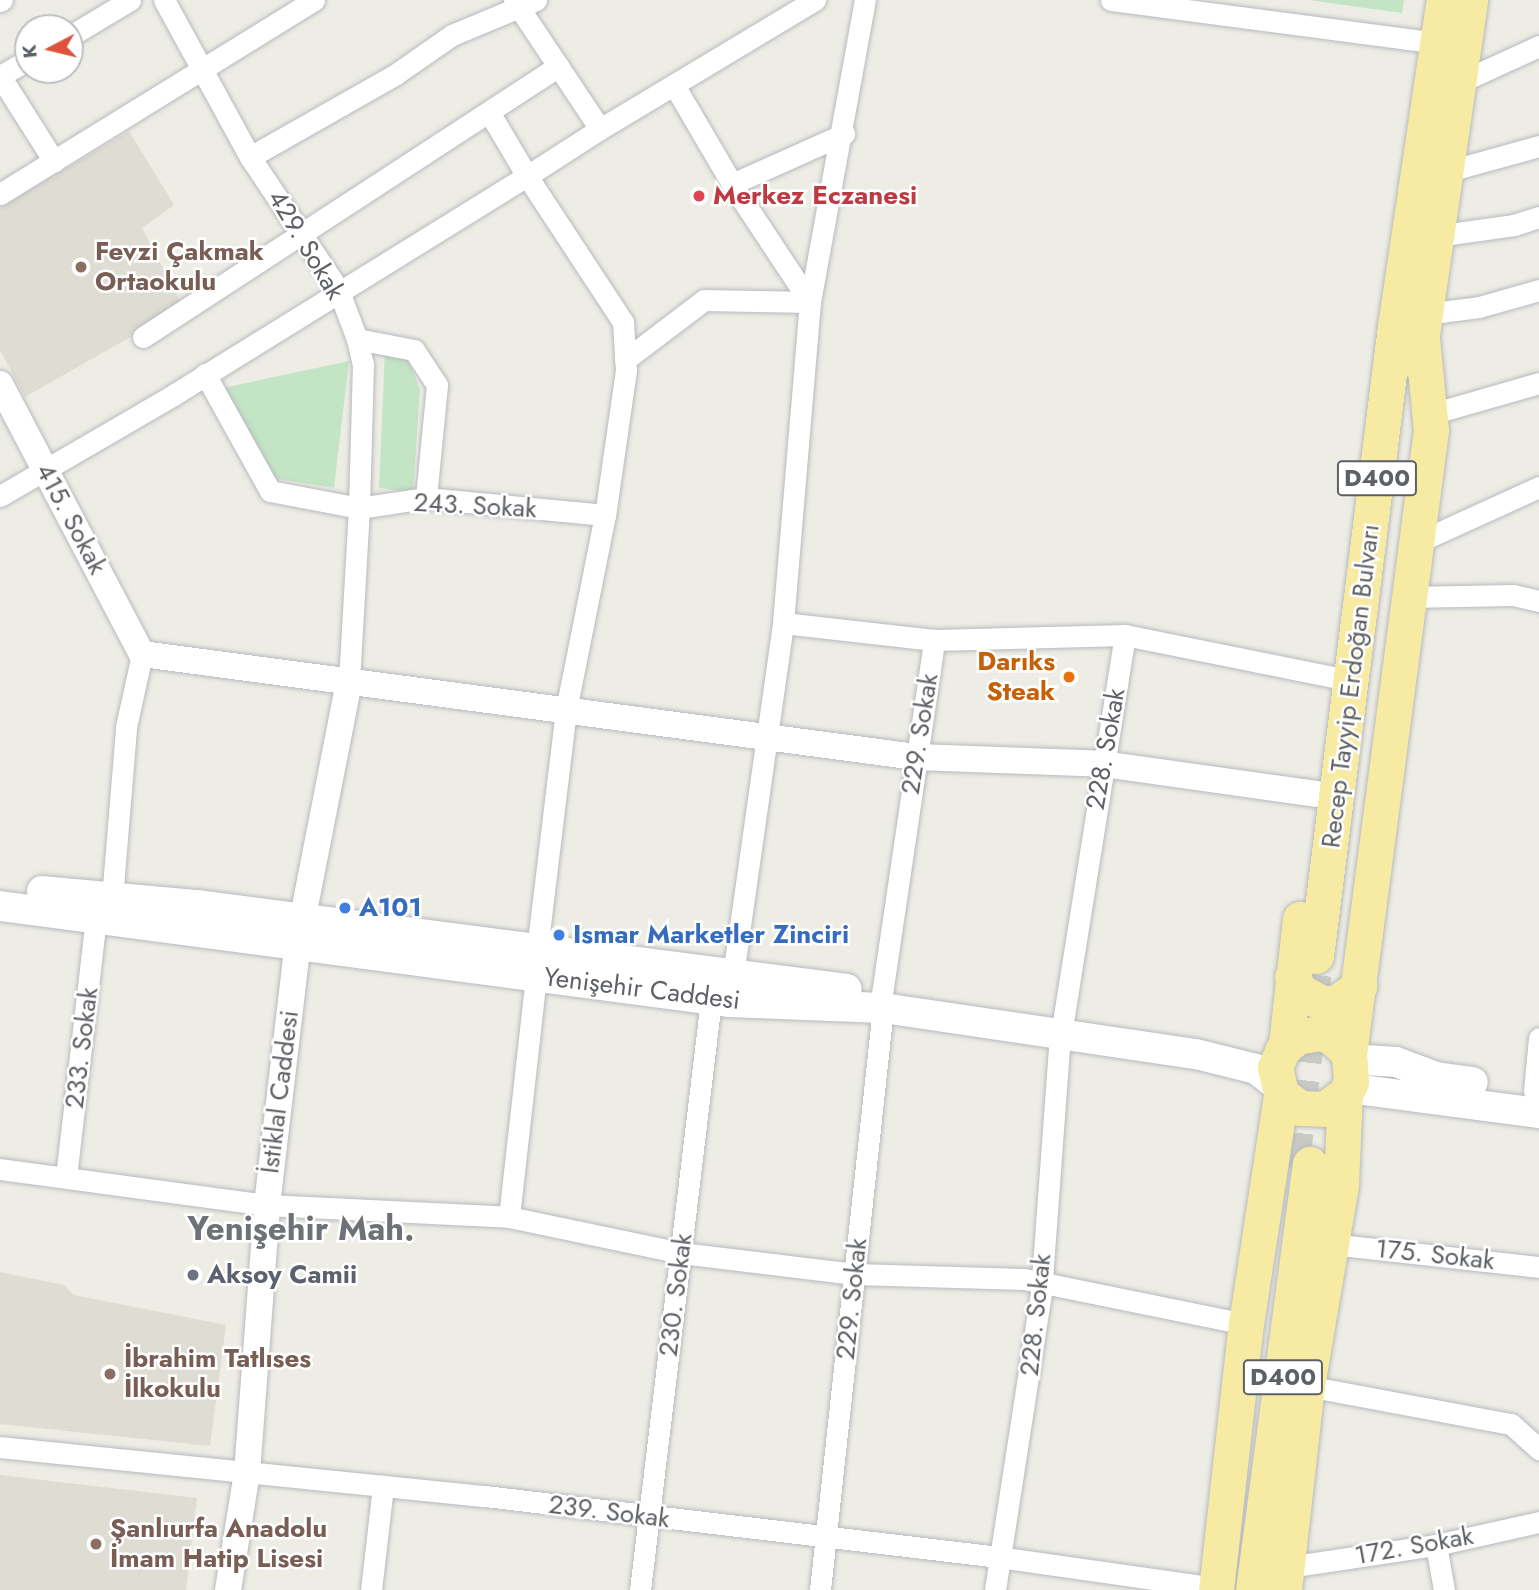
<!DOCTYPE html>
<html>
<head>
<meta charset="utf-8">
<style>
  body { margin:0 }
  #map { position:relative; width:1539px; height:1590px; overflow:hidden; background:#eeede5; font-family:Jost,sans-serif }
  div>[style] { position:absolute }
  .education>* { inset:0; background:#dedcd3 }
  .green>* { inset:0; background:#c3e4c5 }
  .trunk-tunnel>* { height:35px; margin-top:-17.5px; transform-origin:0; background:repeating-linear-gradient(90deg,#cacac5 0 35px,transparent 0 53px) }
  .roads { filter:drop-shadow(0 0 2px #b7babe) drop-shadow(0 0 2px #b7babe) }
  .minor>* { height:21px; margin:-10.5px; padding:0 10.5px; transform-origin:10.5px; border-radius:10.5px; background:#fff }
  .tertiary>* { height:26px; margin:-13px; padding:0 13px; transform-origin:13px; border-radius:13px; background:#fff }
  .secondary>* { height:30px; margin:-15px; padding:0 15px; transform-origin:15px; border-radius:15px; background:#fff }
  .trunk>* { height:35px; margin:-17.5px; padding:0 17.5px; transform-origin:17.5px; border-radius:17.5px; background:#f7eaa2 }
  .dots>* { width:19px; height:19px; translate:-50% -50%; box-sizing:border-box; border:4px solid #fff; border-radius:50% }
  span { translate:-50% -50%; white-space:nowrap; text-align:center; line-height:1.15; -webkit-text-stroke:5px #fff; paint-order:stroke }
  .shield-label span { padding:2px 5px; background:#fff; border:2px solid; border-radius:5px; -webkit-text-stroke-width:0 }
  .shield-label { font-size:24px; color:#5d6064; font-weight:700 }
  .health-label { font-size:26px; color:#be3a42; font-weight:700 }
  .left { translate:0 -50%; text-align:left }
  .street-label { font-size:26px; color:#5d6064 }
  .education-label { font-size:26px; color:#785e54; font-weight:700 }
  .food-label { font-size:26px; color:#c56008; font-weight:700 }
  .right { translate:-100% -50%; text-align:right }
  .shop-label { font-size:26px; color:#366cbe; font-weight:700 }
  .worship-label { font-size:26px; color:#5b616d; font-weight:700 }
  .district-label { font-size:33px; color:#6e7276; font-weight:700 }
  .north { position:absolute; left:14px; top:14px; width:70px; height:70px; box-sizing:border-box; background:#fff; border:2px solid #bebfc1; border-radius:50%; rotate:263deg; font-size:19px; font-weight:700; line-height:28px; text-align:center; color:#5d6064 }
  .north::after { content:''; display:block; margin:auto; width:24px; height:32px; background:#dc523d; clip-path:polygon(50% 0,100% 100%,50% 72%,0 100%) }
</style>
</head>
<body>
<div id="map">
  <div class="education">
    <i style="clip-path:polygon(129px 131px,174px 205px,142px 228px,183px 307px,25px 397px,0 350px,0 208px)"></i>
    <i style="clip-path:polygon(0 1272px,64px 1285px,74px 1295px,226px 1325px,210px 1446px,0 1424px)"></i>
    <i style="clip-path:polygon(0 1475px,197px 1498px,186px 1590px,0 1590px)"></i>
  </div>
  <div class="green">
    <i style="clip-path:polygon(1308px 0,1404px 0,1402px 13px)"></i>
    <i style="clip-path:polygon(385px 349px,409px 361px,420px 389px,413px 492px,379px 488px)"></i>
    <i style="clip-path:polygon(349px 361px,334px 488px,272px 478px,223px 388px)"></i>
  </div>
  <div class="trunk-tunnel">
    <i style="left:1292px;top:1167px;width:212px;rotate:-83.5deg"></i>
  </div>
  <div class="roads">
    <div class="minor">
      <i style="left:164px;top:0;width:179px;rotate:61.3deg"></i>
      <i style="left:250px;top:157px;width:159px;rotate:56.3deg"></i>
      <i style="left:338px;top:289px;width:53px;rotate:69.2deg"></i>
      <i style="left:357px;top:339px;width:26px;rotate:77deg"></i>
      <i style="left:363px;top:364px;width:144px;rotate:91.6deg"></i>
      <i style="left:359px;top:508px;width:174px;rotate:93.3deg"></i>
      <i style="left:514px;top:0;width:155px;rotate:56.3deg"></i>
      <i style="left:600px;top:129px;width:87px;rotate:147.2deg"></i>
      <i style="left:527px;top:176px;width:175px;rotate:56.7deg"></i>
      <i style="left:623px;top:322px;width:48px;rotate:86.4deg"></i>
      <i style="left:626px;top:370px;width:147px;rotate:98.2deg"></i>
      <i style="left:605px;top:515px;width:199px;rotate:101.3deg"></i>
      <i style="left:566px;top:710px;width:241px;rotate:96.9deg"></i>
      <i style="left:1111px;top:0;width:330px;rotate:7.5deg"></i>
      <i style="left:0;top:1px;width:2px;rotate:-27deg"></i>
      <i style="left:70px;top:36px;width:70px;rotate:-31deg"></i>
      <i style="left:0;top:76px;width:101px;rotate:57.6deg"></i>
      <i style="left:0;top:76px;width:32px;rotate:-30deg"></i>
      <i style="left:1458px;top:83px;width:89px;rotate:-24.6deg"></i>
      <i style="left:674px;top:85px;width:115px;rotate:59.6deg"></i>
      <i style="left:600px;top:129px;width:251px;rotate:-31deg"></i>
      <i style="left:250px;top:157px;width:168px;rotate:-29.6deg"></i>
      <i style="left:396px;top:74px;width:68px;rotate:-34.9deg"></i>
      <i style="left:452px;top:35px;width:91px;rotate:-22.6deg"></i>
      <i style="left:1445px;top:172px;width:98px;rotate:-15.5deg"></i>
      <i style="left:0;top:194px;width:369px;rotate:-31.7deg"></i>
      <i style="left:1436px;top:236px;width:79px;rotate:-8deg"></i>
      <i style="left:1514px;top:225px;width:26px;rotate:-18deg"></i>
      <i style="left:1425px;top:314px;width:54px;rotate:-7.4deg"></i>
      <i style="left:1479px;top:307px;width:62px;rotate:-15.8deg"></i>
      <i style="left:143px;top:337px;width:496px;rotate:-33.1deg"></i>
      <i style="left:357px;top:339px;width:58px;rotate:10.9deg"></i>
      <i style="left:414px;top:350px;width:42px;rotate:56.7deg"></i>
      <i style="left:437px;top:385px;width:114px;rotate:95.6deg"></i>
      <i style="left:625px;top:360px;width:99px;rotate:-37.2deg"></i>
      <i style="left:704px;top:300px;width:106px;rotate:1.1deg"></i>
      <i style="left:810px;top:302px;width:141px;rotate:-123.5deg"></i>
      <i style="left:732px;top:184px;width:123px;rotate:-24.1deg"></i>
      <i style="left:205px;top:374px;width:134px;rotate:60.9deg"></i>
      <i style="left:270px;top:491px;width:91px;rotate:10.8deg"></i>
      <i style="left:359px;top:508px;width:68px;rotate:-8.5deg"></i>
      <i style="left:426px;top:498px;width:180px;rotate:5.4deg"></i>
      <i style="left:1431px;top:414px;width:112px;rotate:-16deg"></i>
      <i style="left:0;top:496px;width:203px;rotate:-30.2deg"></i>
      <i style="left:175px;top:394px;width:414px;rotate:-31.8deg"></i>
      <i style="left:527px;top:176px;width:74px;rotate:-120.7deg"></i>
      <i style="left:1416px;top:543px;width:135px;rotate:-24.5deg"></i>
      <i style="left:1409px;top:597px;width:104px;rotate:-1.1deg"></i>
      <i style="left:1513px;top:595px;width:27px;rotate:13deg"></i>
      <i style="left:783px;top:623px;width:152px;rotate:6.4deg"></i>
      <i style="left:934px;top:640px;width:191px;rotate:-1.5deg"></i>
      <i style="left:1125px;top:635px;width:212px;rotate:11.4deg"></i>
      <i style="left:112px;top:899px;width:173px;rotate:-85.3deg"></i>
      <i style="left:126px;top:727px;width:75px;rotate:-77.6deg"></i>
      <i style="left:733px;top:975px;width:356px;rotate:-81.9deg"></i>
      <i style="left:783px;top:623px;width:322px;rotate:-85.2deg"></i>
      <i style="left:810px;top:302px;width:307px;rotate:-79.7deg"></i>
      <i style="left:882px;top:994px;width:358px;rotate:-81.6deg"></i>
      <i style="left:1062px;top:1028px;width:398px;rotate:-80.9deg"></i>
      <i style="left:1534px;top:1091px;width:53px;rotate:-84.6deg"></i>
      <i style="left:0;top:1169px;width:269px;rotate:7.7deg"></i>
      <i style="left:267px;top:1205px;width:242px;rotate:2.8deg"></i>
      <i style="left:509px;top:1217px;width:176px;rotate:11.8deg"></i>
      <i style="left:681px;top:1253px;width:175px;rotate:6.9deg"></i>
      <i style="left:855px;top:1274px;width:169px;rotate:1.7deg"></i>
      <i style="left:1024px;top:1279px;width:227px;rotate:11.5deg"></i>
      <i style="left:66px;top:1177px;width:261px;rotate:-83.4deg"></i>
      <i style="left:509px;top:1217px;width:244px;rotate:-83.6deg"></i>
      <i style="left:1331px;top:1244px;width:209px;rotate:6.3deg"></i>
      <i style="left:1307px;top:1386px;width:208px;rotate:10.6deg"></i>
      <i style="left:1511px;top:1424px;width:38px;rotate:42deg"></i>
      <i style="left:0;top:1447px;width:487px;rotate:5.8deg"></i>
      <i style="left:485px;top:1496px;width:518px;rotate:6.77deg"></i>
      <i style="left:999px;top:1557px;width:219px;rotate:8.1deg"></i>
      <i style="left:1436px;top:1545px;width:46px;rotate:79.9deg"></i>
      <i style="left:1288px;top:1567px;width:150px;rotate:-8.5deg"></i>
      <i style="left:1436px;top:1545px;width:106px;rotate:-12.6deg"></i>
      <i style="left:371px;top:1590px;width:105px;rotate:-83.4deg"></i>
      <i style="left:640px;top:1590px;width:594px;rotate:-83.14deg"></i>
      <i style="left:820px;top:1590px;width:585px;rotate:-83.82deg"></i>
      <i style="left:995px;top:1590px;width:301px;rotate:-81.2deg"></i>
      <i style="left:1041px;top:1293px;width:257px;rotate:-85.8deg"></i>
    </div>
    <div class="tertiary">
      <i style="left:0;top:384px;width:305px;rotate:62.3deg"></i>
      <i style="left:142px;top:654px;width:781px;rotate:7.58deg"></i>
      <i style="left:916px;top:757px;width:187px;rotate:2.1deg"></i>
      <i style="left:1103px;top:764px;width:215px;rotate:8deg"></i>
      <i style="left:228px;top:1590px;width:119px;rotate:-80.8deg"></i>
      <i style="left:247px;top:1473px;width:269px;rotate:-85.7deg"></i>
      <i style="left:267px;top:1205px;width:265px;rotate:-83.3deg"></i>
      <i style="left:298px;top:942px;width:265px;rotate:-78.9deg"></i>
    </div>
    <div class="secondary">
      <i style="left:42px;top:891px;width:155px;rotate:5.2deg"></i>
      <i style="left:196px;top:905px;width:656px;rotate:7.35deg"></i>
      <i style="left:0;top:906px;width:735px;rotate:7.5deg"></i>
      <i style="left:729px;top:1002px;width:154px;rotate:2.2deg"></i>
      <i style="left:883px;top:1008px;width:316px;rotate:8.4deg"></i>
      <i style="left:1196px;top:1054px;width:62px;rotate:14deg"></i>
      <i style="left:1256px;top:1069px;width:28px;rotate:38deg"></i>
      <i style="left:1350px;top:1059px;width:46px;rotate:3.7deg"></i>
      <i style="left:1396px;top:1062px;width:43px;rotate:20.6deg"></i>
      <i style="left:1436px;top:1077px;width:37px;rotate:8deg"></i>
      <i style="left:1348px;top:1088px;width:193px;rotate:7.5deg"></i>
    </div>
    <div class="trunk">
      <i style="left:1418px;top:362px;width:366px;rotate:-81.8deg"></i>
      <i style="left:1316px;top:956px;width:635px;rotate:-82.85deg"></i>
      <i style="left:1395px;top:326px;width:330px;rotate:-81.5deg"></i>
      <i style="left:1292px;top:977px;width:16px;rotate:60deg"></i>
      <i style="left:1300px;top:991px;width:25px;rotate:29deg"></i>
      <i style="left:1322px;top:1003px;width:14px"></i>
      <i style="left:1336px;top:1003px;width:29px;rotate:-36deg"></i>
      <i style="left:1286px;top:1044px;width:126px;rotate:-83.6deg"></i>
      <i style="left:1349px;top:1054px;width:23px;rotate:-135deg"></i>
      <i style="left:1333px;top:1038px;width:13px;rotate:-157deg"></i>
      <i style="left:1321px;top:1033px;width:24px;rotate:171deg"></i>
      <i style="left:1297px;top:1037px;width:18px;rotate:139deg"></i>
      <i style="left:1283px;top:1049px;width:20px;rotate:114deg"></i>
      <i style="left:1275px;top:1067px;width:28px;rotate:77deg"></i>
      <i style="left:1281px;top:1094px;width:24px;rotate:36deg"></i>
      <i style="left:1300px;top:1108px;width:25px;rotate:2deg"></i>
      <i style="left:1325px;top:1109px;width:25px;rotate:-37deg"></i>
      <i style="left:1345px;top:1094px;width:13px;rotate:-63deg"></i>
      <i style="left:1351px;top:1082px;width:28px;rotate:-94deg"></i>
      <i style="left:1349px;top:1054px;width:629px;rotate:-82.51deg"></i>
      <i style="left:1431px;top:430px;width:92px;rotate:-95.6deg"></i>
      <i style="left:1216px;top:1590px;width:268px;rotate:-83.6deg"></i>
      <i style="left:1246px;top:1324px;width:233px;rotate:-81.3deg"></i>
      <i style="left:1253px;top:1590px;width:430px;rotate:-82.4deg"></i>
      <i style="left:1284px;top:1590px;width:205px;rotate:-83.6deg"></i>
      <i style="left:1307px;top:1386px;width:205px;rotate:-80.4deg"></i>
      <i style="left:1341px;top:1184px;width:90px;rotate:-87.5deg"></i>
    </div>
  </div>
  <div class="dots">
    <i style="left:699px;top:196px;background:#e0444e"></i>
    <i style="left:81px;top:267px;background:#8d6e63"></i>
    <i style="left:1069px;top:677px;background:#e8710a"></i>
    <i style="left:345px;top:908px;background:#3f7fe0"></i>
    <i style="left:559px;top:935px;background:#3f7fe0"></i>
    <i style="left:193px;top:1275px;background:#6b7280"></i>
    <i style="left:110px;top:1374px;background:#8d6e63"></i>
    <i style="left:96px;top:1544px;background:#8d6e63"></i>
  </div>
  <div class="shield-label">
    <span style="left:1377px;top:478px">D400</span>
    <span style="left:1283px;top:1377px">D400</span>
  </div>
  <div class="health-label">
    <span class="left" style="left:713px;top:196px">Merkez Eczanesi</span>
  </div>
  <div class="street-label">
    <span style="left:306px;top:245px;rotate:59deg">429. Sokak</span>
    <span style="left:475px;top:506px;rotate:3deg">243. Sokak</span>
    <span style="left:71px;top:519px;rotate:62deg">415. Sokak</span>
    <span style="left:1351px;top:686px;rotate:-83deg">Recep Tayyip Erdoğan Bulvarı</span>
    <span style="left:920px;top:734px;rotate:-81deg">229. Sokak</span>
    <span style="left:1106px;top:749px;rotate:-80deg">228. Sokak</span>
    <span style="left:642px;top:989px;rotate:7deg">Yenişehir Caddesi</span>
    <span style="left:82px;top:1048px;rotate:-83deg">233. Sokak</span>
    <span style="left:280px;top:1092px;rotate:-83deg">İstiklal Caddesi</span>
    <span style="left:1435px;top:1255px;rotate:6deg">175. Sokak</span>
    <span style="left:676px;top:1295px;rotate:-83deg">230. Sokak</span>
    <span style="left:852px;top:1299px;rotate:-84deg">229. Sokak</span>
    <span style="left:1036px;top:1315px;rotate:-84deg">228. Sokak</span>
    <span style="left:609px;top:1512px;rotate:7deg">239. Sokak</span>
    <span style="left:1414px;top:1546px;rotate:-10deg">172. Sokak</span>
  </div>
  <div class="education-label">
    <span class="left" style="left:95px;top:267px">Fevzi Çakmak<br>Ortaokulu</span>
    <span class="left" style="left:124px;top:1374px">İbrahim Tatlıses<br>İlkokulu</span>
    <span class="left" style="left:110px;top:1544px">Şanlıurfa Anadolu<br>İmam Hatip Lisesi</span>
  </div>
  <div class="food-label">
    <span class="right" style="left:1055px;top:677px">Darıks<br>Steak</span>
  </div>
  <div class="shop-label">
    <span class="left" style="left:359px;top:908px">A101</span>
    <span class="left" style="left:573px;top:935px">Ismar Marketler Zinciri</span>
  </div>
  <div class="worship-label">
    <span class="left" style="left:207px;top:1275px">Aksoy Camii</span>
  </div>
  <div class="district-label">
    <span style="left:301px;top:1229px">Yenişehir Mah.</span>
  </div>
  <div class="north">K</div>
</div>
</body>
</html>
